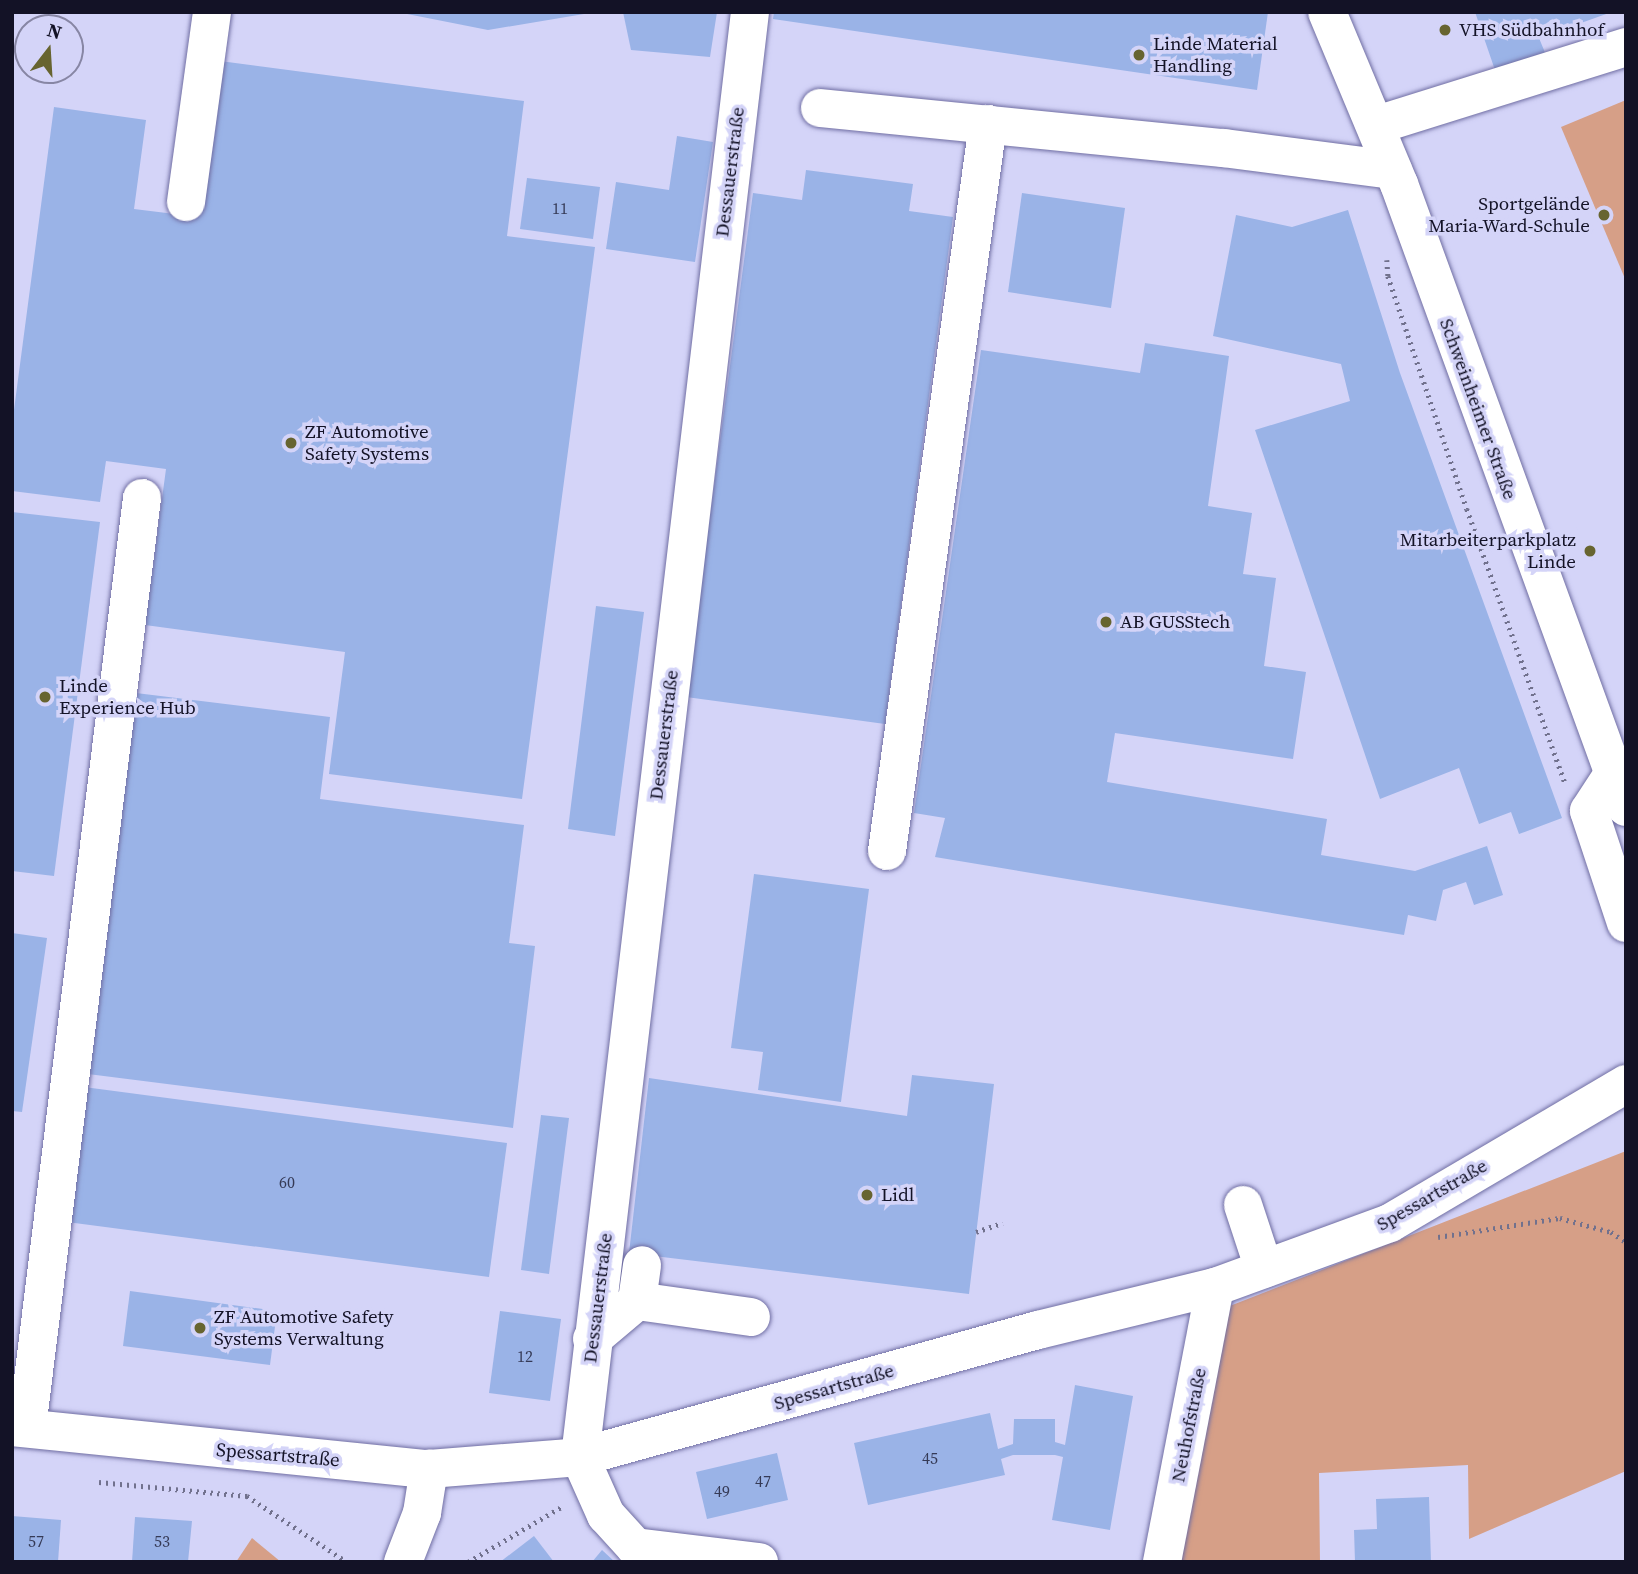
<!DOCTYPE html>
<html>
<head>
<meta charset="utf-8">
<style>
  body { margin:0 }
  #map { position:relative; width:1638px; height:1574px; overflow:hidden; background:#d4d4f8; font-family:"Source Serif 4",serif }
  div>[style] { position:absolute }
  .green>* { inset:0; background:#d69f87 }
  .building>* { inset:0; background:#9ab3e7 }
  .path>* { height:4.5px; margin-top:-2.25px; transform-origin:0; background:repeating-linear-gradient(90deg,#71718d 0 2px,transparent 0 7px) }
  .roads { filter:drop-shadow(0 0 2px #706ea3) drop-shadow(0 0 2px #706ea3) }
  .minor>* { height:38px; margin:-19px; padding:0 19px; transform-origin:19px; border-radius:19px; background:#fff }
  .dots>* { width:19px; height:19px; translate:-50% -50%; box-sizing:border-box; border:4px solid #d4d4f8; border-radius:50% }
  span { translate:-50% -50%; white-space:nowrap; text-align:center; line-height:1.15; -webkit-text-stroke:7px #d4d4f8; paint-order:stroke }
  .number-label { font-size:16px; color:#353a56 }
  .number-label span { -webkit-text-stroke-width:0 }
  .poi-label { font-size:19px; color:#131226 }
  .left { translate:0 -50%; text-align:left }
  .right { translate:-100% -50%; text-align:right }
  .street-label { font-size:19px; color:#131226 }
  .frame { position:absolute; inset:0; border:14px solid #131226; pointer-events:none }
  .north { position:absolute; left:14px; top:14px; width:70px; height:70px; box-sizing:border-box; background:#d4d4f8; border:2px solid #8786a4; border-radius:50%; rotate:17deg; font-size:19px; font-weight:700; line-height:28px; text-align:center; color:#131226 }
  .north::after { content:''; display:block; margin:auto; width:24px; height:32px; background:#676430; clip-path:polygon(50% 0,100% 100%,50% 72%,0 100%) }
</style>
</head>
<body>
<div id="map">
  <div class="green">
    <i style="clip-path:polygon(1626px 100px,1626px 281px,1561px 127px)"></i>
    <i style="clip-path:polygon(1626px 1151px,1626px 1471px,1469px 1539px,1468px 1465px,1319px 1473px,1320px 1562px,1180px 1562px,1222px 1309px)"></i>
    <i style="clip-path:polygon(252px 1538px,281px 1562px,236px 1562px)"></i>
  </div>
  <div class="building">
    <i style="clip-path:polygon(397px 12px,584px 12px,584px 14px,488px 30px)"></i>
    <i style="clip-path:polygon(623px 12px,717px 12px,710px 57px,631px 50px)"></i>
    <i style="clip-path:polygon(774px 12px,1268px 12px,1257px 90px,773px 19px)"></i>
    <i style="clip-path:polygon(1475px 12px,1609px 12px,1609px 13px,1539px 38px,1546px 55px,1496px 73px)"></i>
    <i style="clip-path:polygon(220px 61px,524px 101px,507px 236px,595px 247px,522px 799px,329px 774px,345px 652px,145px 625px,166px 469px,106px 461px,100px 502px,12px 491px,12px 425px,54px 107px,146px 120px,134px 209px,199px 217px)"></i>
    <i style="clip-path:polygon(677px 136px,713px 142px,695px 262px,606px 249px,616px 182px,669px 190px)"></i>
    <i style="clip-path:polygon(806px 170px,913px 184px,909px 211px,953px 217px,885px 724px,686px 697px,753px 193px,802px 200px)"></i>
    <i style="clip-path:polygon(527px 178px,600px 187px,593px 239px,520px 229px)"></i>
    <i style="clip-path:polygon(1022px 193px,1125px 208px,1111px 308px,1008px 292px)"></i>
    <i style="clip-path:polygon(1348px 210px,1400px 373px,1562px 818px,1519px 834px,1511px 812px,1479px 824px,1459px 768px,1380px 799px,1255px 430px,1350px 401px,1341px 364px,1213px 336px,1236px 215px,1292px 227px)"></i>
    <i style="clip-path:polygon(1145px 343px,1229px 356px,1208px 506px,1252px 513px,1243px 574px,1276px 578px,1264px 666px,1306px 672px,1293px 759px,1115px 733px,1107px 782px,1327px 819px,1321px 855px,1415px 871px,1487px 846px,1503px 895px,1474px 905px,1466px 882px,1443px 890px,1436px 921px,1408px 915px,1404px 935px,935px 857px,945px 818px,914px 813px,981px 350px,1140px 373px)"></i>
    <i style="clip-path:polygon(12px 512px,100px 522px,54px 876px,12px 871px)"></i>
    <i style="clip-path:polygon(596px 606px,644px 612px,615px 836px,568px 829px)"></i>
    <i style="clip-path:polygon(136px 693px,330px 717px,320px 799px,524px 825px,509px 943px,535px 946px,513px 1128px,88px 1074px)"></i>
    <i style="clip-path:polygon(754px 874px,869px 889px,841px 1102px,758px 1090px,763px 1052px,731px 1048px)"></i>
    <i style="clip-path:polygon(12px 933px,47px 938px,22px 1112px,12px 1111px)"></i>
    <i style="clip-path:polygon(912px 1075px,994px 1084px,969px 1294px,629px 1253px,649px 1078px,907px 1116px)"></i>
    <i style="clip-path:polygon(84px 1087px,507px 1143px,489px 1277px,67px 1222px)"></i>
    <i style="clip-path:polygon(541px 1115px,569px 1118px,549px 1274px,521px 1270px)"></i>
    <i style="clip-path:polygon(130px 1291px,277px 1311px,270px 1365px,123px 1346px)"></i>
    <i style="clip-path:polygon(500px 1311px,561px 1319px,550px 1401px,489px 1393px)"></i>
    <i style="clip-path:polygon(1075px 1385px,1133px 1396px,1110px 1530px,1052px 1520px,1063px 1457px,1055px 1455px,1013px 1455px,1001px 1459px,1005px 1475px,868px 1505px,854px 1443px,990px 1413px,998px 1449px,1013px 1444px,1014px 1419px,1055px 1419px,1055px 1442px,1065px 1445px)"></i>
    <i style="clip-path:polygon(777px 1453px,788px 1500px,707px 1519px,696px 1472px)"></i>
    <i style="clip-path:polygon(1429px 1497px,1431px 1562px,1355px 1562px,1354px 1530px,1377px 1529px,1376px 1499px)"></i>
    <i style="clip-path:polygon(12px 1516px,61px 1520px,58px 1562px,12px 1562px)"></i>
    <i style="clip-path:polygon(135px 1517px,192px 1521px,188px 1562px,132px 1562px)"></i>
    <i style="clip-path:polygon(534px 1536px,554px 1562px,500px 1562px)"></i>
    <i style="clip-path:polygon(602px 1550px,615px 1562px,592px 1562px)"></i>
  </div>
  <div class="path">
    <i style="left:1387px;top:260px;width:16px;rotate:86deg"></i>
    <i style="left:1388px;top:276px;width:246px;rotate:71.3deg"></i>
    <i style="left:1467px;top:509px;width:290px;rotate:70.3deg"></i>
    <i style="left:976px;top:1232px;width:28px;rotate:-19deg"></i>
    <i style="left:1438px;top:1237px;width:123px;rotate:-8.9deg"></i>
    <i style="left:1560px;top:1218px;width:53px;rotate:15.4deg"></i>
    <i style="left:1611px;top:1232px;width:18px;rotate:34deg"></i>
    <i style="left:99px;top:1482px;width:149px;rotate:5.4deg"></i>
    <i style="left:247px;top:1496px;width:120px;rotate:33.4deg"></i>
    <i style="left:468px;top:1562px;width:110px;rotate:-30.5deg"></i>
  </div>
  <div class="roads">
    <div class="minor">
      <i style="left:750px;top:12px;width:1455px;rotate:96.71deg"></i>
      <i style="left:580px;top:1457px;width:64px;rotate:65.9deg"></i>
      <i style="left:606px;top:1515px;width:43px;rotate:47.8deg"></i>
      <i style="left:635px;top:1547px;width:125px;rotate:6.9deg"></i>
      <i style="left:1327px;top:12px;width:186px;rotate:67.3deg"></i>
      <i style="left:1399px;top:184px;width:663px;rotate:69.98deg"></i>
      <i style="left:820px;top:108px;width:406px;rotate:5.7deg"></i>
      <i style="left:1224px;top:148px;width:170px;rotate:7.4deg"></i>
      <i style="left:1377px;top:125px;width:261px;rotate:-17.4deg"></i>
      <i style="left:186px;top:202px;width:192px;rotate:-82.2deg"></i>
      <i style="left:1613px;top:774px;width:44px;rotate:123deg"></i>
      <i style="left:1589px;top:811px;width:118px;rotate:71.7deg"></i>
      <i style="left:887px;top:851px;width:734px;rotate:-82.09deg"></i>
      <i style="left:1243px;top:1205px;width:67px;rotate:71.8deg"></i>
      <i style="left:637px;top:1301px;width:36px;rotate:-82deg"></i>
      <i style="left:592px;top:1339px;width:59px;rotate:-40.2deg"></i>
      <i style="left:637px;top:1301px;width:115px;rotate:8deg"></i>
      <i style="left:12px;top:1427px;width:419px;rotate:5.8deg"></i>
      <i style="left:429px;top:1469px;width:151px;rotate:-4.5deg"></i>
      <i style="left:580px;top:1457px;width:475px;rotate:-15.5deg"></i>
      <i style="left:1038px;top:1330px;width:182px;rotate:-13.7deg"></i>
      <i style="left:1215px;top:1287px;width:186px;rotate:-20.1deg"></i>
      <i style="left:1390px;top:1223px;width:274px;rotate:-30.5deg"></i>
      <i style="left:27px;top:1428px;width:937px;rotate:-82.95deg"></i>
      <i style="left:403px;top:1562px;width:53px;rotate:-68.8deg"></i>
      <i style="left:422px;top:1513px;width:45px;rotate:-81deg"></i>
      <i style="left:1162px;top:1562px;width:280px;rotate:-79.1deg"></i>
    </div>
  </div>
  <div class="dots">
    <i style="left:1445px;top:30px;background:#676430"></i>
    <i style="left:1139px;top:55px;background:#676430"></i>
    <i style="left:1604px;top:215px;background:#676430"></i>
    <i style="left:291px;top:443px;background:#676430"></i>
    <i style="left:1590px;top:551px;background:#676430"></i>
    <i style="left:1106px;top:622px;background:#676430"></i>
    <i style="left:45px;top:697px;background:#676430"></i>
    <i style="left:867px;top:1195px;background:#676430"></i>
    <i style="left:200px;top:1328px;background:#676430"></i>
  </div>
  <div class="number-label">
    <span style="left:560px;top:208px">11</span>
    <span style="left:287px;top:1182px">60</span>
    <span style="left:525px;top:1356px">12</span>
    <span style="left:930px;top:1458px">45</span>
    <span style="left:763px;top:1481px">47</span>
    <span style="left:722px;top:1491px">49</span>
    <span style="left:36px;top:1541px">57</span>
    <span style="left:162px;top:1541px">53</span>
  </div>
  <div class="poi-label">
    <span class="left" style="left:1459px;top:30px">VHS Südbahnhof</span>
    <span class="left" style="left:1153px;top:55px">Linde Material<br>Handling</span>
    <span class="right" style="left:1590px;top:215px">Sportgelände<br>Maria-Ward-Schule</span>
    <span class="left" style="left:305px;top:443px">ZF Automotive<br>Safety Systems</span>
    <span class="right" style="left:1576px;top:551px">Mitarbeiterparkplatz<br>Linde</span>
    <span class="left" style="left:1120px;top:622px">AB GUSStech</span>
    <span class="left" style="left:59px;top:697px">Linde<br>Experience Hub</span>
    <span class="left" style="left:881px;top:1195px">Lidl</span>
    <span class="left" style="left:214px;top:1328px">ZF Automotive Safety<br>Systems Verwaltung</span>
  </div>
  <div class="street-label">
    <span style="left:730px;top:172px;rotate:-83deg">Dessauerstraße</span>
    <span style="left:1478px;top:409px;rotate:70deg">Schweinheimer Straße</span>
    <span style="left:664px;top:735px;rotate:-83deg">Dessauerstraße</span>
    <span style="left:1432px;top:1195px;rotate:-30deg">Spessartstraße</span>
    <span style="left:598px;top:1298px;rotate:-83deg">Dessauerstraße</span>
    <span style="left:834px;top:1387px;rotate:-16deg">Spessartstraße</span>
    <span style="left:1189px;top:1425px;rotate:-79deg">Neuhofstraße</span>
    <span style="left:278px;top:1455px;rotate:5deg">Spessartstraße</span>
  </div>
  <div class="frame"></div>
  <div class="north">N</div>
</div>
</body>
</html>
